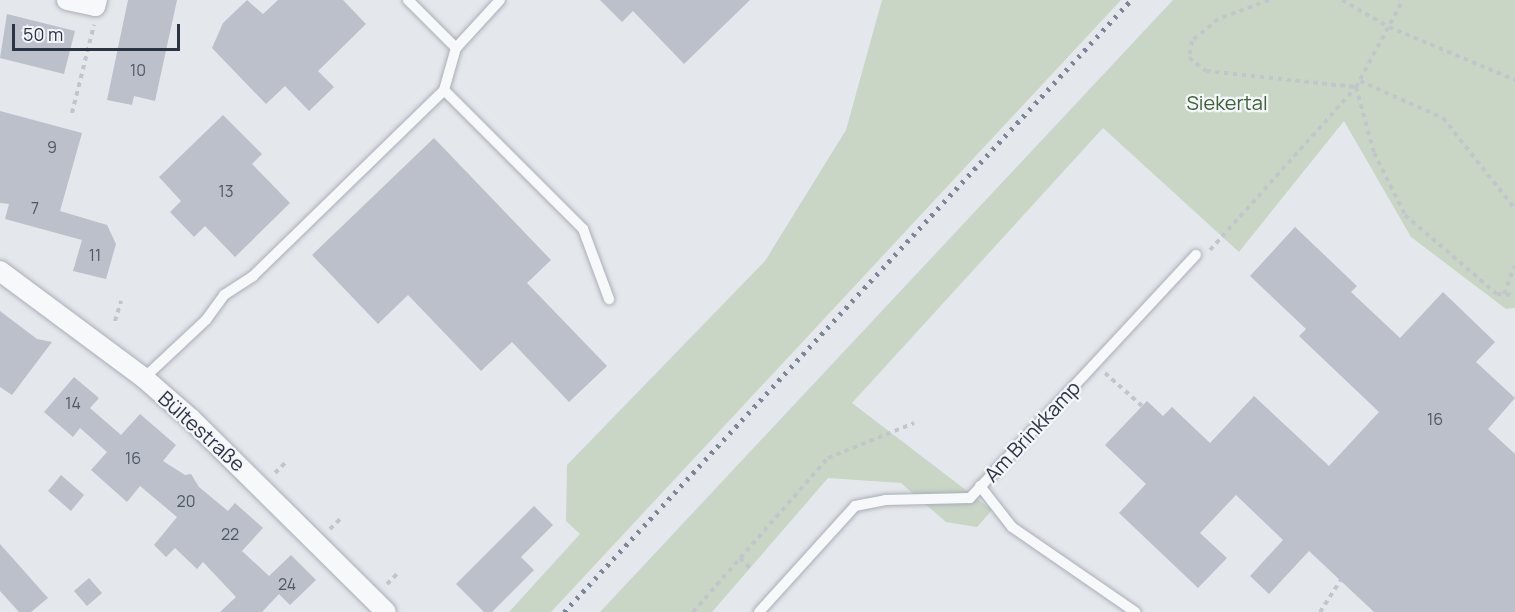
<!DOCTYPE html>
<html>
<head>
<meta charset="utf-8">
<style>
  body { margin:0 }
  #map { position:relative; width:1515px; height:612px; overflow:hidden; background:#e4e7ec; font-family:Manrope,sans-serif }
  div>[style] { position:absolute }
  .green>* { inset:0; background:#c9d6c5 }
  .building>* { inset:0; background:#bbc0ca }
  .path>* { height:4px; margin-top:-2px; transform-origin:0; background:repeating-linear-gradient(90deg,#c2c5cb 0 4.5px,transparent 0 9px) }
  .roads { filter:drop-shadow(0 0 2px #a9aeb7) drop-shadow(0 0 2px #a9aeb7) }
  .service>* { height:10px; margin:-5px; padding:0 5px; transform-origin:5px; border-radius:5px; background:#f7f8fa }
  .minor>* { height:20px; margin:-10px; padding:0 10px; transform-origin:10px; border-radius:10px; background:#f7f8fa }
  .rail>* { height:4.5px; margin-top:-2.25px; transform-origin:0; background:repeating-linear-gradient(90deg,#7d8696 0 3px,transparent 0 9px) }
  span { translate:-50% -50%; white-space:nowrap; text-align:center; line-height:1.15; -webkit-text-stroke:4.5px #f4f6f9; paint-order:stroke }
  .number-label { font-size:16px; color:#4f5766 }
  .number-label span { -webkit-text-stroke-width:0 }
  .park-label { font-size:20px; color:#3f6138 }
  .street-label { font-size:20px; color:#2b3445 }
  .scale { position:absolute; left:12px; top:24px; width:168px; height:27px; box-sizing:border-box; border:3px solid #2b3445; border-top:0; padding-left:8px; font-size:18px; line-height:21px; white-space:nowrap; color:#2b3445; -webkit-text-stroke:4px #f4f6f9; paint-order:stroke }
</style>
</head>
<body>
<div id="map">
  <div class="green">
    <i style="clip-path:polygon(882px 0,1121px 0,551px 612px,509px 612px,580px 534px,566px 521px,567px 465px,765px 261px,846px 130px)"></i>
    <i style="clip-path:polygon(1173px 0,1515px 0,1515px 308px,1506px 309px,1411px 237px,1344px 121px,1239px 252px,1103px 128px,852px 403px,992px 510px,977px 527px,946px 522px,901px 483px,828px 478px,712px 612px,600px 612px)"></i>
  </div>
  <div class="building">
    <i style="clip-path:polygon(128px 0,177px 0,155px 101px,134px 96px,132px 105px,107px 100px)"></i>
    <i style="clip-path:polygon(247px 0,263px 14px,278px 0,343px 0,366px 24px,318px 71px,334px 87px,309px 111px,285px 86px,266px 104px,212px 48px,223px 23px)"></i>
    <i style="clip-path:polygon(600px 0,750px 0,684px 64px,633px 11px,622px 22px)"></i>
    <i style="clip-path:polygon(7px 14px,75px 31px,64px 74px,0 58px)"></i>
    <i style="clip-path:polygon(0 111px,82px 133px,60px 211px,107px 225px,116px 244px,106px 279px,73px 271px,82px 240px,5px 219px,9px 204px,0 203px)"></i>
    <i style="clip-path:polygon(223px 115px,262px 154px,252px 164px,290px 203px,235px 257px,205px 226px,194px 237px,170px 212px,181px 201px,159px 177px)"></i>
    <i style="clip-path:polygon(434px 138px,551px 260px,527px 283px,607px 366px,569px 402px,512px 342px,481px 371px,408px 295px,378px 324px,312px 255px)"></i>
    <i style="clip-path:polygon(1295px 227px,1357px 286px,1351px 292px,1400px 338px,1443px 292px,1495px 342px,1476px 362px,1515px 398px,1488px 429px,1515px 454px,1515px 612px,1374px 612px,1309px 551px,1269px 594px,1250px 576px,1283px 540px,1236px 495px,1200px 533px,1227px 558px,1198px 588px,1119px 513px,1146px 484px,1105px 445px,1147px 401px,1163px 416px,1172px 407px,1210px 443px,1254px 396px,1329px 466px,1379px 412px,1299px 336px,1306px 329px,1250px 276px)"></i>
    <i style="clip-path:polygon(0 311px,37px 339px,52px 342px,12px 395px,0 387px)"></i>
    <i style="clip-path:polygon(74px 377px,99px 398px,90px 408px,121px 435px,140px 414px,176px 445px,163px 461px,185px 475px,191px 474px,199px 487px,228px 511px,235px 503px,263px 528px,242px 551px,269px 576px,291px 555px,316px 580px,290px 605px,279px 594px,262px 612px,220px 612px,236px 597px,203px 562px,197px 569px,175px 548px,166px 557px,154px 545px,177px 517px,140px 486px,127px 502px,91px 470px,107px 452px,80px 428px,73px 437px,44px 412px)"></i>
    <i style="clip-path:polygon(61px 475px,84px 495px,71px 511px,48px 491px)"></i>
    <i style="clip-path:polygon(534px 506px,553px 525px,521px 557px,534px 570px,492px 612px,484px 612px,456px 584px)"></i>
    <i style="clip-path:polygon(0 544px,48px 598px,31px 612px,19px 612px,0 591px)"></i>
    <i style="clip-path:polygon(89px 578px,102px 593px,87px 606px,74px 591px)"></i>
  </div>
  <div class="path">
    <i style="left:1269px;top:0;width:54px;rotate:159.6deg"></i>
    <i style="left:1218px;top:19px;width:34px;rotate:140deg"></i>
    <i style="left:1192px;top:41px;width:17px;rotate:100deg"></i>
    <i style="left:1189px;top:58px;width:21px;rotate:37deg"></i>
    <i style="left:1206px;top:71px;width:151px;rotate:6.1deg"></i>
    <i style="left:1356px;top:87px;width:68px;rotate:74.7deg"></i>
    <i style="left:1374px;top:153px;width:69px;rotate:63.4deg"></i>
    <i style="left:1405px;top:215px;width:121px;rotate:40.7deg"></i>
    <i style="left:1497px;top:294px;width:18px;rotate:3deg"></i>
    <i style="left:1342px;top:0;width:54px;rotate:29.9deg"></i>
    <i style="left:1389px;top:27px;width:137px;rotate:22.8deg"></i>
    <i style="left:1360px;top:81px;width:91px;rotate:24deg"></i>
    <i style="left:1443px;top:118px;width:116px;rotate:51.6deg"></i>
    <i style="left:72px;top:113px;width:91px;rotate:-76deg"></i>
    <i style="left:1210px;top:250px;width:219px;rotate:-48.1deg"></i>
    <i style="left:1356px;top:87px;width:99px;rotate:-61.6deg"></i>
    <i style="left:1504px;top:294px;width:30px;rotate:-69deg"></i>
    <i style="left:115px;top:321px;width:21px;rotate:-73deg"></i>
    <i style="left:1105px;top:373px;width:50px;rotate:41.7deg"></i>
    <i style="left:275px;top:473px;width:14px;rotate:-45deg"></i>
    <i style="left:330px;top:529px;width:14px;rotate:-45deg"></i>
    <i style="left:740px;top:558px;width:14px;rotate:45deg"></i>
    <i style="left:387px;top:584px;width:14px;rotate:-45deg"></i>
    <i style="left:693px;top:612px;width:205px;rotate:-48.8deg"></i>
    <i style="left:828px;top:458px;width:93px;rotate:-22.1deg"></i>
    <i style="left:1320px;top:612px;width:38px;rotate:-57deg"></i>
  </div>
  <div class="roads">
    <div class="service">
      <i style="left:408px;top:0;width:68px;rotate:45deg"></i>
      <i style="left:444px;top:90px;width:44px;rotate:-74.1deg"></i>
      <i style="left:456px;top:48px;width:65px;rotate:-47.5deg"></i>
      <i style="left:144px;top:378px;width:85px;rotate:-43.1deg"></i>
      <i style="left:206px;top:320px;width:31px;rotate:-54deg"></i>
      <i style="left:224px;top:295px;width:35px;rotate:-33deg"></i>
      <i style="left:253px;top:276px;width:267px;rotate:-44.2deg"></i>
      <i style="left:444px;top:90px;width:197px;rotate:45deg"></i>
      <i style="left:583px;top:229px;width:75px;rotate:69.6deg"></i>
      <i style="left:980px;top:486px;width:52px;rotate:52deg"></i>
      <i style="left:1012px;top:527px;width:150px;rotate:34.6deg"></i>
      <i style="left:759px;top:612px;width:143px;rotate:-47.8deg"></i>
      <i style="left:855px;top:506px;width:31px;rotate:-11deg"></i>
      <i style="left:885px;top:500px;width:85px;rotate:-1.3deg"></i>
      <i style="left:970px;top:498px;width:332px;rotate:-47.1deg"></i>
    </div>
    <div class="minor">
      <i style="left:67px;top:0;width:29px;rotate:12deg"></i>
      <i style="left:95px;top:6px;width:6px;rotate:-72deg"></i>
      <i style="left:0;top:271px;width:179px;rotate:36.6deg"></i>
      <i style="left:144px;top:378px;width:62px;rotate:41.1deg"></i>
      <i style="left:191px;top:419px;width:274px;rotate:44.7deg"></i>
    </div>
  </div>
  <div class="rail">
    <i style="left:564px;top:612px;width:834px;rotate:-47.19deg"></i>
  </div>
  <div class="number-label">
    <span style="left:138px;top:70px">10</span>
    <span style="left:52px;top:147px">9</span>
    <span style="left:226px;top:191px">13</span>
    <span style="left:35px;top:208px">7</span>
    <span style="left:95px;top:255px">11</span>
    <span style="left:73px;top:403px">14</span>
    <span style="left:1435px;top:419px">16</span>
    <span style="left:133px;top:458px">16</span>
    <span style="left:186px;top:501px">20</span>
    <span style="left:230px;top:534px">22</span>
    <span style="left:287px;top:584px">24</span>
  </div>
  <div class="park-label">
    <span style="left:1227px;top:102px">Siekertal</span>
  </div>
  <div class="street-label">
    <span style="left:202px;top:431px;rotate:42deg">Bültestraße</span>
    <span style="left:1032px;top:431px;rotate:-47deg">Am Brinkkamp</span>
  </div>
  <div class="scale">50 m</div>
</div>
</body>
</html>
